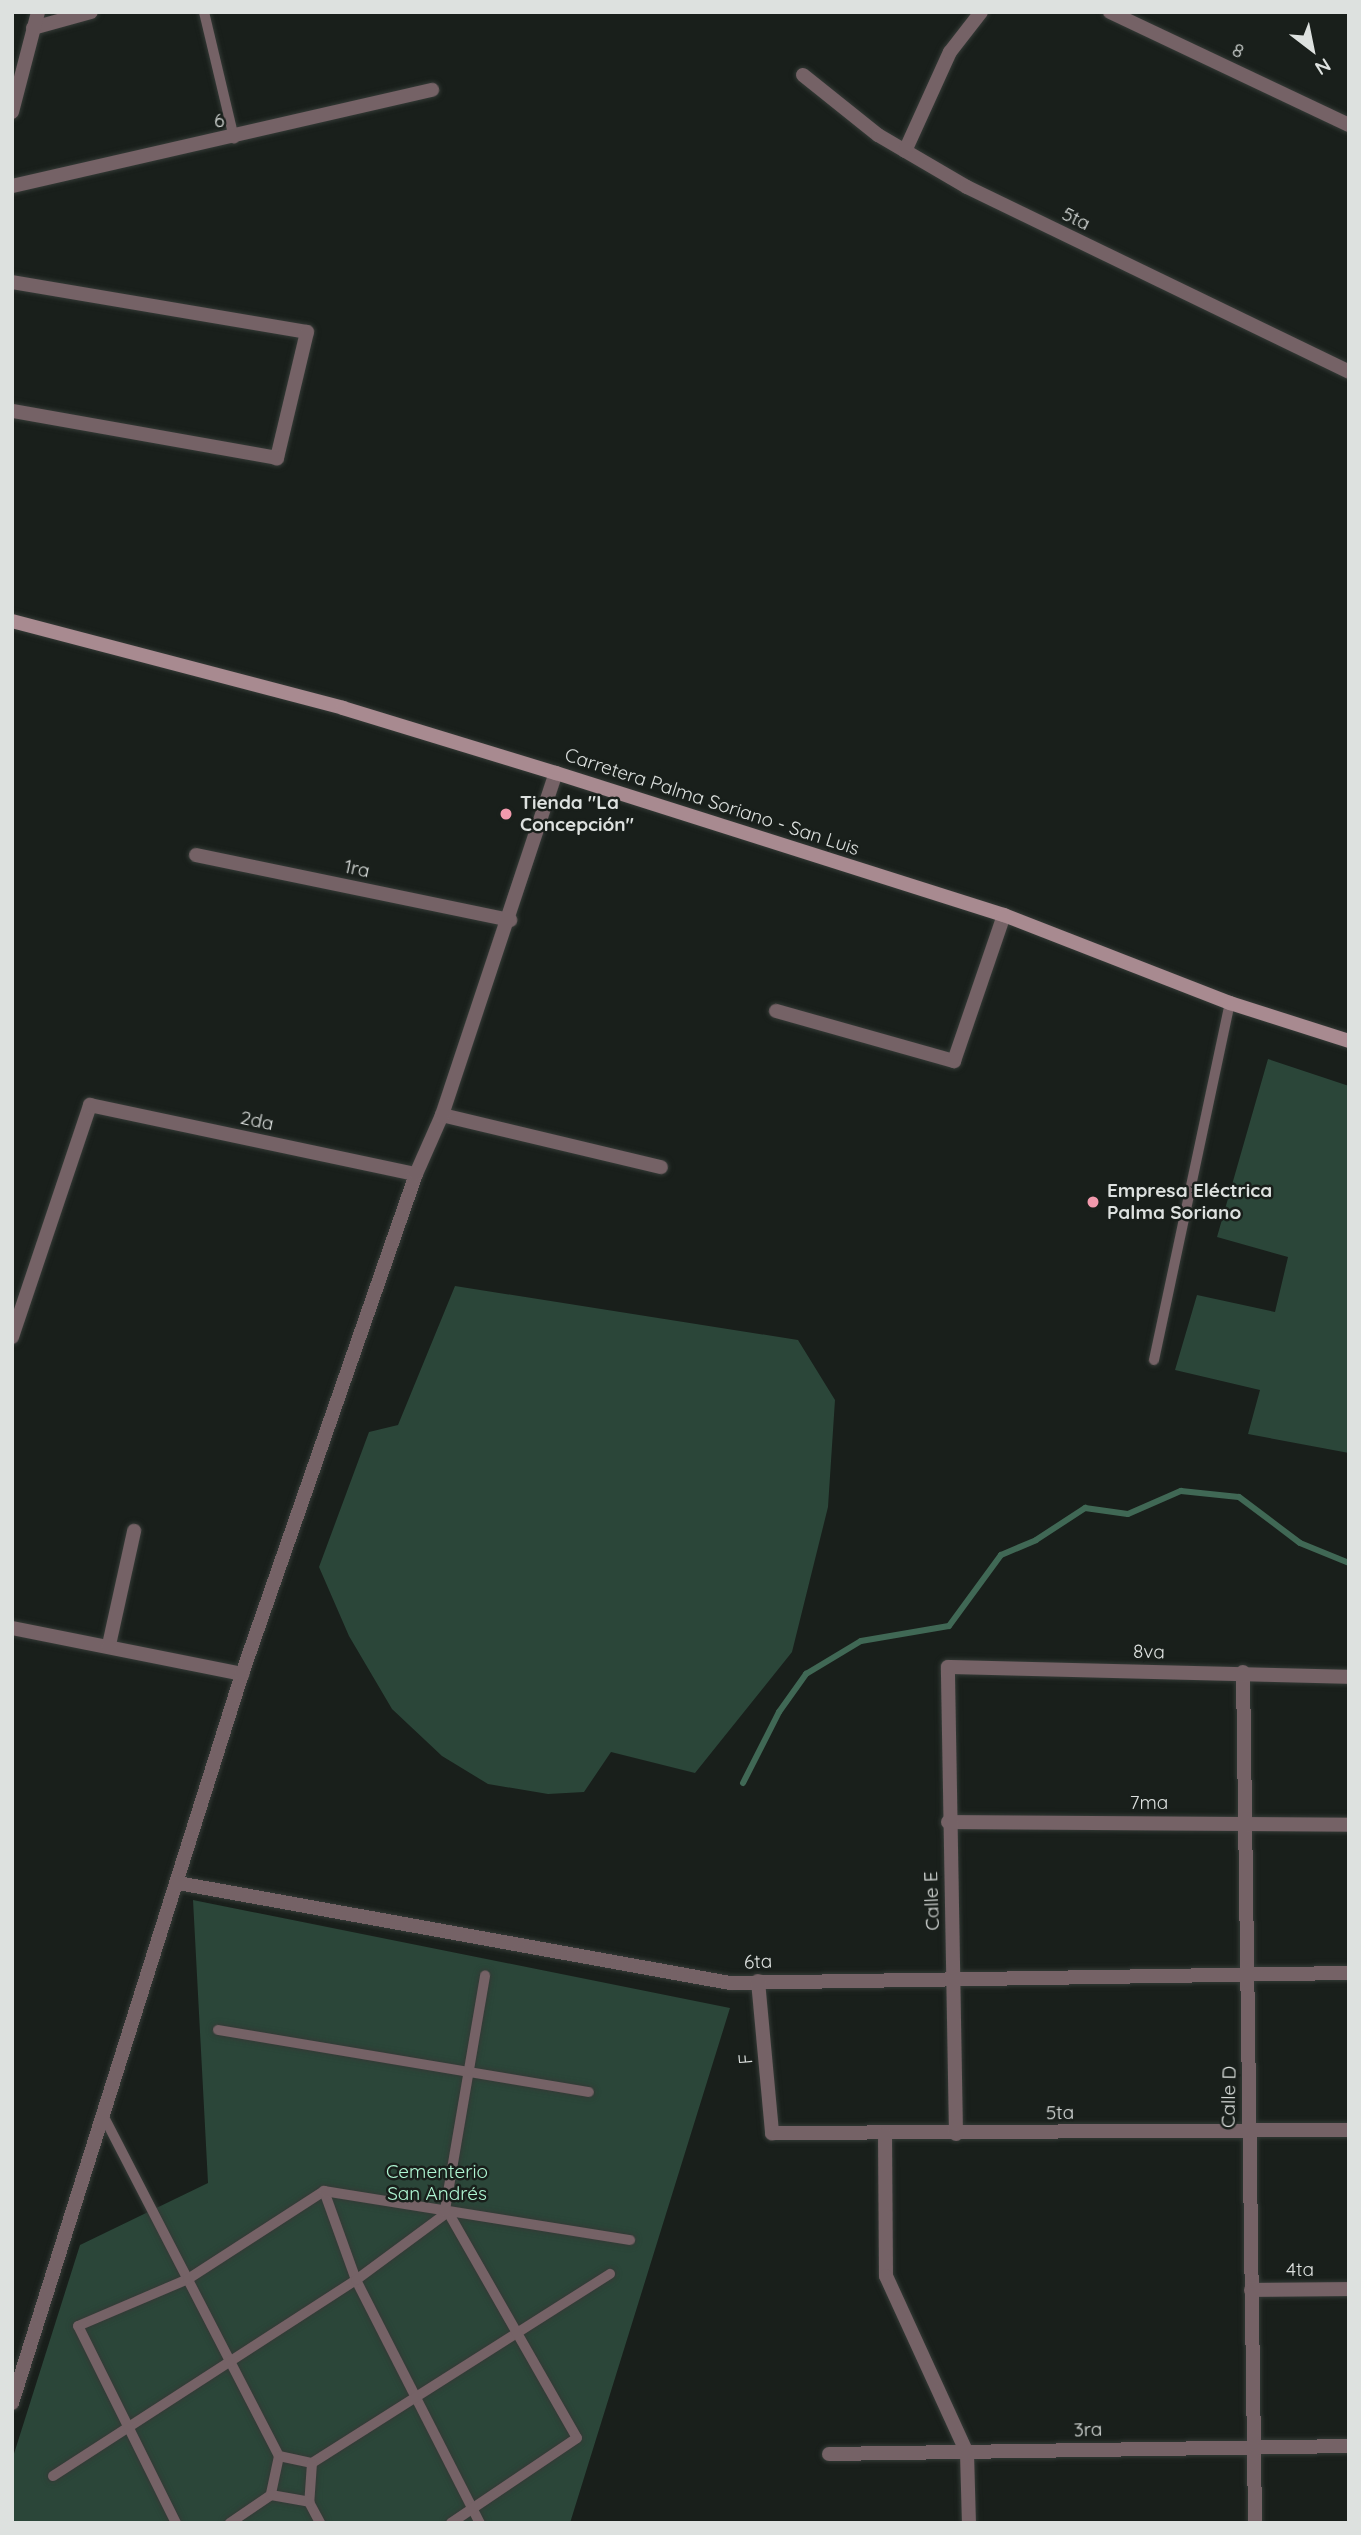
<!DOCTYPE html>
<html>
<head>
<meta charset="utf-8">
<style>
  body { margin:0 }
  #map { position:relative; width:1361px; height:2535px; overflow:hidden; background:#191f1b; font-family:Quicksand,sans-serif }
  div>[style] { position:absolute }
  .green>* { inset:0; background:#2b4639 }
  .stream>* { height:6px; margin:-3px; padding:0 3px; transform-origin:3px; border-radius:3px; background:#406855 }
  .roads { filter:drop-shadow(0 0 2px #343a36) drop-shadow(0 0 2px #343a36) }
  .service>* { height:10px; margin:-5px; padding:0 5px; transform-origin:5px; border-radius:5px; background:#756266 }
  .minor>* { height:14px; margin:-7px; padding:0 7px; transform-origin:7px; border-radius:7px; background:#756266 }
  .tertiary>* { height:14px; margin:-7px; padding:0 7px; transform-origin:7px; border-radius:7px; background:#756266 }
  .secondary>* { height:14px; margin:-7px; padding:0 7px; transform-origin:7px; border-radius:7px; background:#a88a90 }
  .dots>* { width:19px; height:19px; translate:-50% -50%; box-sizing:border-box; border:4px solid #191f1b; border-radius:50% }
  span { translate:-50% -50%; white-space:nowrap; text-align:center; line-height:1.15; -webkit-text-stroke:5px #191f1b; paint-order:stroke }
  .street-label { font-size:19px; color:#dde1df }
  .poi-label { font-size:19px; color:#dde1df; font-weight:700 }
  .left { translate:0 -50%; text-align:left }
  .park-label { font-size:19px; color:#aff6d3 }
  .frame { position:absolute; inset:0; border:14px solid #dde1df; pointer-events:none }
  .north { position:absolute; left:1277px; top:14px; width:70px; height:70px; -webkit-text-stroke:5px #191f1b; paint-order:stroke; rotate:148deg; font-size:19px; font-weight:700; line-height:28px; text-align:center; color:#dde1df }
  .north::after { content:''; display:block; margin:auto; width:24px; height:32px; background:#dde1df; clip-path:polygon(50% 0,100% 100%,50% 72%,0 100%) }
</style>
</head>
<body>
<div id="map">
  <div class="green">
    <i style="clip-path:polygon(1268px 1059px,1349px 1086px,1349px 1453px,1248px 1434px,1260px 1390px,1175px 1370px,1197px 1295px,1275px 1312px,1288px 1257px,1217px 1237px)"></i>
    <i style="clip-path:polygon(455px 1286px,798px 1340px,835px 1400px,828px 1507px,792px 1652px,695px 1773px,611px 1752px,584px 1792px,548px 1794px,488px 1784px,442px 1756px,392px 1709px,349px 1636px,319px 1567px,369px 1432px,398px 1425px)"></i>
    <i style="clip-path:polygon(193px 1900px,730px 2008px,570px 2523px,12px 2523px,12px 2460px,80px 2245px,208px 2183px)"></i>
  </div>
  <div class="stream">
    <i style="left:743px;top:1783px;width:80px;rotate:-63.1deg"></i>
    <i style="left:779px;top:1712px;width:47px;rotate:-54.6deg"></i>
    <i style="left:806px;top:1674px;width:64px;rotate:-31deg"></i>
    <i style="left:861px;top:1641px;width:89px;rotate:-9.7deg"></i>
    <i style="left:949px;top:1626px;width:88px;rotate:-53.8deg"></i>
    <i style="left:1001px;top:1555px;width:38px;rotate:-23deg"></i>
    <i style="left:1036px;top:1540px;width:59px;rotate:-33.1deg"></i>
    <i style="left:1085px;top:1508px;width:43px;rotate:7.9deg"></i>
    <i style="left:1128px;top:1514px;width:58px;rotate:-23.5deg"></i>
    <i style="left:1181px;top:1491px;width:58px;rotate:5.9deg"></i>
    <i style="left:1239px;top:1497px;width:76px;rotate:37deg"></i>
    <i style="left:1300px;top:1543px;width:53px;rotate:22.2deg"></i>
  </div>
  <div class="roads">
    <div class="service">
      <i style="left:204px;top:12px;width:130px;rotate:76.6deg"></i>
      <i style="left:1154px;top:1360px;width:365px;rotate:-78deg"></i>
      <i style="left:218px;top:2030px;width:376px;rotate:9.5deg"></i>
      <i style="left:104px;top:2117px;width:382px;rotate:62.7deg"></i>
      <i style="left:279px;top:2456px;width:40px;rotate:102deg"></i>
      <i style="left:271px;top:2495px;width:50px;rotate:145.7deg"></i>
      <i style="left:324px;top:2191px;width:95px;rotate:70.2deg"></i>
      <i style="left:356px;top:2280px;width:273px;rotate:63deg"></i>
      <i style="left:445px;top:2210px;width:238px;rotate:-80.3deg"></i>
      <i style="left:279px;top:2456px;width:34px;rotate:12deg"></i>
      <i style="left:312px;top:2463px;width:353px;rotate:-32.4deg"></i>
      <i style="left:312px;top:2463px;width:39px;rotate:94deg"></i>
      <i style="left:309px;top:2502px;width:24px;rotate:62deg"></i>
      <i style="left:53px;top:2476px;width:361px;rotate:-32.9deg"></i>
      <i style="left:356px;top:2280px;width:114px;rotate:-36.5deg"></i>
      <i style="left:448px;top:2212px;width:260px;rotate:60.3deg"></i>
      <i style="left:577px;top:2438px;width:152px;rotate:146deg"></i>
      <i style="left:271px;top:2495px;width:39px;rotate:10deg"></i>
      <i style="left:176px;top:2523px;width:220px;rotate:-116.4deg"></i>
      <i style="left:78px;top:2326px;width:120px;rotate:-23.1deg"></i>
      <i style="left:188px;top:2279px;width:162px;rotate:-32.9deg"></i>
      <i style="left:324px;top:2191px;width:310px;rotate:9.1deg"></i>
    </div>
    <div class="minor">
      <i style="left:1110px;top:12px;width:264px;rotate:25.3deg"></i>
      <i style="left:33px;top:28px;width:60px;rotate:-15.4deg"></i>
      <i style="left:803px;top:75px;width:96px;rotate:38.7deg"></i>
      <i style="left:878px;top:135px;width:103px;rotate:30.3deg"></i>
      <i style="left:967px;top:187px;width:424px;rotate:25.8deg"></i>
      <i style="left:12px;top:112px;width:103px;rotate:-75.4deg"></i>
      <i style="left:905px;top:151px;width:109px;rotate:-65.6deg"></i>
      <i style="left:950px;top:52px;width:51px;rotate:-52.2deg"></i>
      <i style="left:12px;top:186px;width:431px;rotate:-12.9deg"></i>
      <i style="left:12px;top:282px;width:299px;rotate:9.6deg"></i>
      <i style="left:307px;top:332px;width:130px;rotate:103.4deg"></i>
      <i style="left:277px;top:458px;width:269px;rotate:-169.9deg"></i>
      <i style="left:196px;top:855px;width:321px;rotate:11.7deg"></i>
      <i style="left:776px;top:1011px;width:185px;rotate:15.7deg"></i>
      <i style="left:954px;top:1061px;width:154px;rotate:-71.1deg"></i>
      <i style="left:442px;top:1115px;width:225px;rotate:13.4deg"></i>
      <i style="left:12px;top:1337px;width:245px;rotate:-71.4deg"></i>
      <i style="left:90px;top:1105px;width:333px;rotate:12deg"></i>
      <i style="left:12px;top:1628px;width:235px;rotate:11.3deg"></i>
      <i style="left:109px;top:1645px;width:117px;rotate:-77.6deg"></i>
      <i style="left:1243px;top:1672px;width:851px;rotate:89.19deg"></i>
      <i style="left:948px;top:1822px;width:401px;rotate:0.4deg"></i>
      <i style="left:178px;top:1883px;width:561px;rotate:10.27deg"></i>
      <i style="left:730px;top:1983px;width:619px;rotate:-0.93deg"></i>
      <i style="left:758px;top:1981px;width:153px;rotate:84.7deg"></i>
      <i style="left:772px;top:2133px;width:577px;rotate:-0.3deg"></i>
      <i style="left:885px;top:2134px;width:142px;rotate:89.6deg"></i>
      <i style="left:886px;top:2276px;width:195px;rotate:65.4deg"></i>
      <i style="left:967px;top:2453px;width:70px;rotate:88.4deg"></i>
      <i style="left:956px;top:2134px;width:467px;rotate:-91deg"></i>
      <i style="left:948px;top:1667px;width:401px;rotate:1.4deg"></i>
      <i style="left:1251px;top:2290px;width:98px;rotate:-0.6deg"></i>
      <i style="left:829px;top:2454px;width:520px;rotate:-0.88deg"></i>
    </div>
    <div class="tertiary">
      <i style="left:12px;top:2403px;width:764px;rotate:-72.49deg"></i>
      <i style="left:242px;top:1674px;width:529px;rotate:-70.81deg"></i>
      <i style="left:416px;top:1174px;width:64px;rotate:-66.2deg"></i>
      <i style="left:442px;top:1115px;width:360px;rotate:-71.6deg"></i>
    </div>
    <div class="secondary">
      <i style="left:12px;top:621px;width:342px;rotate:14.7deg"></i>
      <i style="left:343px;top:708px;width:223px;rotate:17deg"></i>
      <i style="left:556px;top:773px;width:470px;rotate:17.6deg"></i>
      <i style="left:1004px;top:915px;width:243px;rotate:21.3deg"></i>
      <i style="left:1230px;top:1003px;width:125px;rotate:17.7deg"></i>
    </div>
  </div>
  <div class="dots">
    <i style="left:506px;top:814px;background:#f29aad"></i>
    <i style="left:1093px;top:1202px;background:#f29aad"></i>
  </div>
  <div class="street-label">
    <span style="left:1238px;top:51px;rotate:25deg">8</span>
    <span style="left:219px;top:121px;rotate:-12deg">6</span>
    <span style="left:1076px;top:219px;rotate:26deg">5ta</span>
    <span style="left:712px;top:802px;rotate:18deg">Carretera Palma Soriano - San Luis</span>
    <span style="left:357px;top:869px;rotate:12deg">1ra</span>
    <span style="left:257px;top:1121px;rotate:12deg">2da</span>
    <span style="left:1149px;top:1652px;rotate:1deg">8va</span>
    <span style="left:1149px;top:1803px">7ma</span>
    <span style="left:932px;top:1901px;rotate:-92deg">Calle E</span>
    <span style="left:758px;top:1962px;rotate:-3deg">6ta</span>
    <span style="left:746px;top:2059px;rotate:-95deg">F</span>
    <span style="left:1229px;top:2097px;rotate:-89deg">Calle D</span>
    <span style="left:1060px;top:2113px;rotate:-1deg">5ta</span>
    <span style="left:1300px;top:2270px">4ta</span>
    <span style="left:1088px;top:2430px;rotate:-2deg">3ra</span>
  </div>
  <div class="poi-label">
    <span class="left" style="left:520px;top:814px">Tienda "La<br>Concepción"</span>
    <span class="left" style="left:1107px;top:1202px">Empresa Eléctrica<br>Palma Soriano</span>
  </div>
  <div class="park-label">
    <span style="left:437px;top:2183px">Cementerio<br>San Andrés</span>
  </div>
  <div class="frame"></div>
  <div class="north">N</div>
</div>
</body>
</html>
